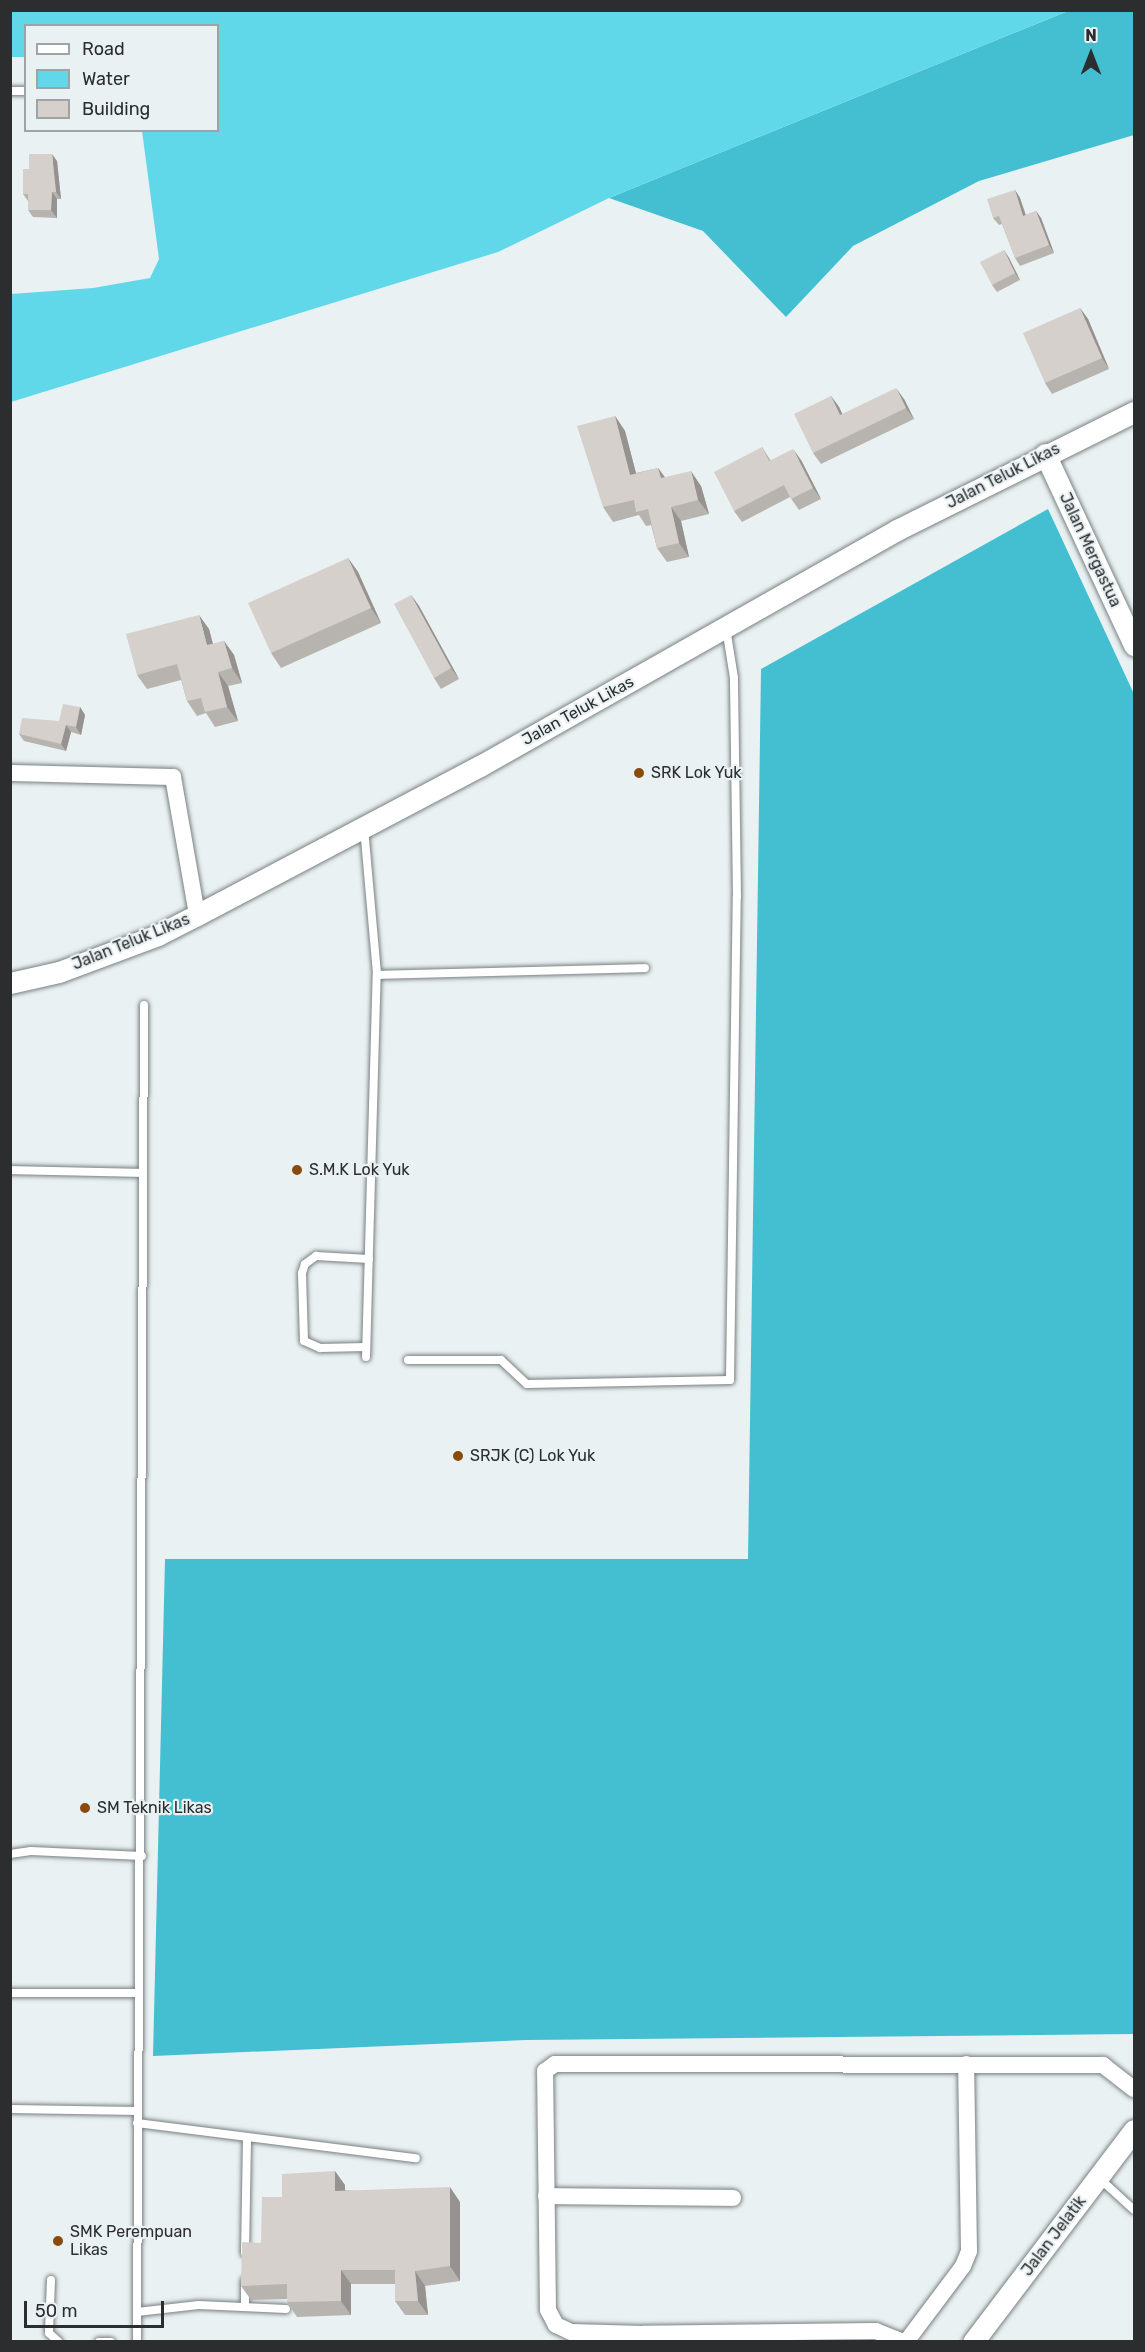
<!DOCTYPE html>
<html>
<head>
<meta charset="utf-8">
<style>
  body { margin:0 }
  #map { position:relative; width:1145px; height:2352px; overflow:hidden; background:#eaf1f2; font-family:Rubik,sans-serif }
  div>[style] { position:absolute }
  .forest>* { inset:0; background:#44bfd1 }
  .water>* { inset:0; background:#61d8ea }
  .roads { filter:drop-shadow(0 0 2px #798081) drop-shadow(0 0 2px #798081) }
  .service>* { height:8px; margin:-4px; padding:0 4px; transform-origin:4px; border-radius:4px; background:#fff }
  .minor>* { height:16px; margin:-8px; padding:0 8px; transform-origin:8px; border-radius:8px; background:#fff }
  .tertiary>* { height:21px; margin:-10.5px; padding:0 10.5px; transform-origin:10.5px; border-radius:10.5px; background:#fff }
  .wall>* { inset:0; background:#b7b3af }
  .shaded-wall>* { inset:0; background:#95928f }
  .building>* { inset:0; background:#d5d0cc }
  .dots>* { width:16px; height:16px; translate:-50% -50%; box-sizing:border-box; border:3px solid #eaf1f2; border-radius:50% }
  span { translate:-50% -50%; white-space:nowrap; text-align:center; line-height:1.15; -webkit-text-stroke:4.5px #eaf1f2; paint-order:stroke }
  .street-label { font-size:16px; color:#2b2d2e }
  .poi-label { font-size:16px; color:#2b2d2e }
  .left { translate:0 -50%; text-align:left }
  .frame { position:absolute; inset:0; border:12px solid #2b2d2e; pointer-events:none }
  .legend { position:absolute; left:24px; top:24px; width:195px; height:108px; box-sizing:border-box; background:#eaf1f2; border:2px solid #9ea3a4; margin:0; padding:8px 10px; list-style:none; font-size:18px; color:#2b2d2e }
  .legend li { display:flex; align-items:center; gap:12px; height:30px }
  .legend b { width:30px; border:2px solid #9ea3a4 }
  .north { position:absolute; left:1061px; top:24px; width:60px; height:60px; -webkit-text-stroke:4px #eaf1f2; paint-order:stroke; rotate:0deg; font-size:16px; font-weight:700; line-height:24px; text-align:center; color:#2b2d2e }
  .north::after { content:''; display:block; margin:auto; width:21px; height:27px; background:#2b2d2e; clip-path:polygon(50% 0,100% 100%,50% 72%,0 100%) }
  .scale { position:absolute; left:24px; top:2301px; width:140px; height:27px; box-sizing:border-box; border:3px solid #2b2d2e; border-top:0; padding-left:8px; font-size:18px; line-height:21px; white-space:nowrap; color:#2b2d2e; -webkit-text-stroke:4px #eaf1f2; paint-order:stroke }
</style>
</head>
<body>
<div id="map">
  <div class="forest">
    <i style="clip-path:polygon(1068px 11px,1134px 11px,1134px 135px,979px 181px,853px 246px,786px 317px,703px 231px,609px 198px)"></i>
    <i style="clip-path:polygon(1048px 509px,1134px 694px,1134px 2034px,526px 2040px,153px 2056px,165px 1559px,748px 1559px,761px 669px)"></i>
  </div>
  <div class="water">
    <i style="clip-path:polygon(11px 10px,1068px 10px,1068px 11px,609px 198px,498px 252px,11px 402px,11px 294px,93px 288px,150px 278px,159px 259px,142px 131px,218px 130px,218px 26px,26px 26px,25px 57px,11px 57px)"></i>
  </div>
  <div class="roads">
    <div class="service">
      <i style="left:10px;top:91px;width:16px"></i>
      <i style="left:364px;top:828px;width:148px;rotate:84.9deg"></i>
      <i style="left:377px;top:975px;width:268px;rotate:-1.5deg"></i>
      <i style="left:10px;top:1170px;width:132px;rotate:1.3deg"></i>
      <i style="left:366px;top:1347px;width:46px;rotate:178.8deg"></i>
      <i style="left:320px;top:1348px;width:17px;rotate:-156deg"></i>
      <i style="left:304px;top:1341px;width:68px;rotate:-91.7deg"></i>
      <i style="left:302px;top:1273px;width:9px;rotate:-72deg"></i>
      <i style="left:305px;top:1264px;width:14px;rotate:-36deg"></i>
      <i style="left:316px;top:1256px;width:53px;rotate:3.2deg"></i>
      <i style="left:366px;top:1357px;width:382px;rotate:-88.4deg"></i>
      <i style="left:408px;top:1360px;width:93px"></i>
      <i style="left:501px;top:1360px;width:35px;rotate:43deg"></i>
      <i style="left:527px;top:1384px;width:203px;rotate:-1.1deg"></i>
      <i style="left:730px;top:1380px;width:483px;rotate:-89.2deg"></i>
      <i style="left:737px;top:897px;width:219px;rotate:-90.8deg"></i>
      <i style="left:734px;top:678px;width:51px;rotate:-99.1deg"></i>
      <i style="left:10px;top:1854px;width:21px;rotate:-8deg"></i>
      <i style="left:31px;top:1851px;width:111px;rotate:2.6deg"></i>
      <i style="left:10px;top:1993px;width:129px"></i>
      <i style="left:10px;top:2109px;width:128px;rotate:0.9deg"></i>
      <i style="left:137px;top:2123px;width:281px;rotate:7.2deg"></i>
      <i style="left:1099px;top:2178px;width:47px;rotate:42.4deg"></i>
      <i style="left:245px;top:2253px;width:116px;rotate:-89deg"></i>
      <i style="left:51px;top:2280px;width:53px;rotate:92.2deg"></i>
      <i style="left:49px;top:2333px;width:13px;rotate:42deg"></i>
      <i style="left:245px;top:2307px;width:26px;rotate:-90deg"></i>
      <i style="left:137px;top:2312px;width:62px;rotate:-6.4deg"></i>
      <i style="left:199px;top:2305px;width:87px;rotate:2.6deg"></i>
      <i style="left:99px;top:2342px;width:12px"></i>
      <i style="left:137px;top:2342px;width:1337px;rotate:-89.7deg"></i>
    </div>
    <div class="minor">
      <i style="left:10px;top:773px;width:163px;rotate:1.4deg"></i>
      <i style="left:173px;top:777px;width:140px;rotate:80.1deg"></i>
      <i style="left:546px;top:2196px;width:187px;rotate:0.6deg"></i>
      <i style="left:903px;top:2342px;width:29px;rotate:-158deg"></i>
      <i style="left:876px;top:2331px;width:233px;rotate:179.3deg"></i>
      <i style="left:643px;top:2334px;width:72px;rotate:-178.4deg"></i>
      <i style="left:571px;top:2332px;width:17px;rotate:-155deg"></i>
      <i style="left:556px;top:2325px;width:17px;rotate:-118deg"></i>
      <i style="left:548px;top:2310px;width:239px;rotate:-90.7deg"></i>
      <i style="left:545px;top:2071px;width:12px;rotate:-35deg"></i>
      <i style="left:555px;top:2064px;width:548px;rotate:0.1deg"></i>
      <i style="left:1103px;top:2065px;width:39px;rotate:38deg"></i>
      <i style="left:906px;top:2342px;width:95px;rotate:-53.1deg"></i>
      <i style="left:963px;top:2266px;width:16px;rotate:-68deg"></i>
      <i style="left:969px;top:2251px;width:187px;rotate:-90.9deg"></i>
    </div>
    <div class="tertiary">
      <i style="left:1045px;top:454px;width:211px;rotate:65deg"></i>
      <i style="left:10px;top:983px;width:50px;rotate:-12.7deg"></i>
      <i style="left:59px;top:972px;width:106px;rotate:-20.5deg"></i>
      <i style="left:158px;top:935px;width:44px;rotate:-27.1deg"></i>
      <i style="left:197px;top:915px;width:320px;rotate:-27.8deg"></i>
      <i style="left:480px;top:766px;width:479px;rotate:-29.5deg"></i>
      <i style="left:897px;top:530px;width:265px;rotate:-26.5deg"></i>
      <i style="left:973px;top:2342px;width:266px;rotate:-52.8deg"></i>
    </div>
  </div>
  <div class="wall">
    <i style="clip-path:polygon(57px 161px,61px 199px,57px 199px,57px 218px,33px 217px,28px 210px,28px 201px,23px 194px,29px 169px)"></i>
    <i style="clip-path:polygon(1015px 190px,1020px 198px,1026px 215px,1036px 211px,1041px 218px,1054px 253px,1020px 266px,1015px 258px,1002px 224px,999px 225px,993px 218px)"></i>
    <i style="clip-path:polygon(1004px 250px,1009px 258px,1020px 280px,997px 292px,992px 285px)"></i>
    <i style="clip-path:polygon(1080px 308px,1088px 319px,1109px 369px,1052px 394px,1045px 383px)"></i>
    <i style="clip-path:polygon(831px 396px,839px 407px,842px 414px,904px 399px,914px 419px,821px 464px,813px 453px)"></i>
    <i style="clip-path:polygon(615px 416px,625px 431px,636px 473px,658px 468px,665px 477px,701px 486px,709px 514px,681px 521px,689px 557px,667px 562px,657px 548px,651px 525px,646px 526px,639px 515px,613px 522px,603px 507px)"></i>
    <i style="clip-path:polygon(762px 447px,771px 461px,801px 460px,821px 499px,799px 510px,790px 497px,742px 522px,734px 511px)"></i>
    <i style="clip-path:polygon(348px 558px,358px 572px,381px 623px,281px 668px,271px 653px)"></i>
    <i style="clip-path:polygon(411px 595px,419px 606px,459px 679px,441px 689px,434px 678px)"></i>
    <i style="clip-path:polygon(209px 629px,213px 644px,224px 641px,234px 655px,242px 683px,228px 686px,238px 721px,215px 727px,206px 713px,197px 716px,187px 701px,181px 680px,147px 689px,137px 675px)"></i>
    <i style="clip-path:polygon(80px 707px,85px 715px,81px 735px,71px 732px,66px 751px,24px 741px,19px 734px,59px 721px)"></i>
    <i style="clip-path:polygon(345px 2185px,345px 2190px,460px 2202px,460px 2281px,425px 2286px,428px 2315px,405px 2315px,395px 2301px,395px 2284px,351px 2284px,351px 2315px,297px 2317px,287px 2302px,287px 2299px,251px 2300px,241px 2286px,282px 2197px)"></i>
  </div>
  <div class="shaded-wall">
    <i style="clip-path:polygon(52px 154px,57px 161px,61px 199px,56px 192px)"></i>
    <i style="clip-path:polygon(1015px 190px,1020px 198px,1028px 223px,1023px 216px)"></i>
    <i style="clip-path:polygon(52px 192px,57px 199px,57px 218px,51px 210px)"></i>
    <i style="clip-path:polygon(1036px 211px,1041px 218px,1054px 253px,1049px 245px)"></i>
    <i style="clip-path:polygon(1004px 250px,1009px 258px,1020px 280px,1015px 273px)"></i>
    <i style="clip-path:polygon(1080px 308px,1088px 319px,1109px 369px,1102px 358px)"></i>
    <i style="clip-path:polygon(896px 388px,904px 399px,914px 419px,906px 408px)"></i>
    <i style="clip-path:polygon(831px 396px,839px 407px,848px 426px,840px 415px)"></i>
    <i style="clip-path:polygon(615px 416px,625px 431px,640px 489px,630px 475px)"></i>
    <i style="clip-path:polygon(793px 449px,801px 460px,821px 499px,813px 488px)"></i>
    <i style="clip-path:polygon(658px 468px,668px 482px,661px 478px)"></i>
    <i style="clip-path:polygon(691px 471px,701px 486px,709px 514px,698px 500px)"></i>
    <i style="clip-path:polygon(671px 507px,681px 521px,689px 557px,679px 543px)"></i>
    <i style="clip-path:polygon(348px 558px,358px 572px,381px 623px,371px 608px)"></i>
    <i style="clip-path:polygon(411px 595px,419px 606px,459px 679px,451px 668px)"></i>
    <i style="clip-path:polygon(199px 615px,209px 629px,217px 660px,207px 645px)"></i>
    <i style="clip-path:polygon(224px 641px,234px 655px,242px 683px,232px 668px)"></i>
    <i style="clip-path:polygon(218px 672px,228px 686px,238px 721px,227px 707px)"></i>
    <i style="clip-path:polygon(80px 707px,85px 715px,81px 735px,76px 727px)"></i>
    <i style="clip-path:polygon(66px 725px,71px 732px,66px 751px,61px 744px)"></i>
    <i style="clip-path:polygon(335px 2171px,345px 2185px,345px 2205px,335px 2191px)"></i>
    <i style="clip-path:polygon(450px 2187px,460px 2202px,460px 2281px,450px 2266px)"></i>
    <i style="clip-path:polygon(341px 2270px,351px 2284px,351px 2315px,341px 2301px)"></i>
    <i style="clip-path:polygon(415px 2271px,425px 2286px,428px 2315px,418px 2301px)"></i>
  </div>
  <div class="building">
    <i style="clip-path:polygon(29px 154px,52px 154px,56px 192px,52px 192px,51px 210px,28px 210px,28px 194px,23px 194px,23px 169px,29px 169px)"></i>
    <i style="clip-path:polygon(1015px 190px,1023px 216px,1036px 211px,1049px 245px,1015px 258px,999px 216px,993px 218px,987px 199px)"></i>
    <i style="clip-path:polygon(1004px 250px,1015px 273px,992px 285px,980px 262px)"></i>
    <i style="clip-path:polygon(1080px 308px,1102px 358px,1045px 383px,1023px 333px)"></i>
    <i style="clip-path:polygon(896px 388px,906px 408px,813px 453px,794px 414px,831px 396px,840px 415px)"></i>
    <i style="clip-path:polygon(615px 416px,630px 475px,658px 468px,661px 478px,691px 471px,698px 500px,671px 507px,679px 543px,657px 548px,648px 509px,636px 512px,634px 500px,603px 507px,577px 426px)"></i>
    <i style="clip-path:polygon(762px 447px,769px 461px,793px 449px,813px 488px,791px 499px,784px 485px,734px 511px,714px 472px)"></i>
    <i style="clip-path:polygon(348px 558px,371px 608px,271px 653px,248px 603px)"></i>
    <i style="clip-path:polygon(411px 595px,451px 668px,434px 678px,394px 604px)"></i>
    <i style="clip-path:polygon(199px 615px,207px 645px,224px 641px,232px 668px,218px 672px,227px 707px,205px 712px,201px 698px,187px 701px,177px 664px,137px 675px,126px 634px)"></i>
    <i style="clip-path:polygon(63px 704px,80px 707px,76px 727px,66px 725px,61px 744px,19px 734px,22px 718px,59px 721px)"></i>
    <i style="clip-path:polygon(335px 2171px,335px 2191px,450px 2187px,450px 2266px,415px 2271px,418px 2301px,395px 2301px,395px 2270px,341px 2270px,341px 2301px,287px 2302px,287px 2284px,241px 2286px,242px 2242px,261px 2243px,262px 2197px,282px 2197px,282px 2174px)"></i>
  </div>
  <div class="dots">
    <i style="left:639px;top:773px;background:#894b0d"></i>
    <i style="left:297px;top:1170px;background:#894b0d"></i>
    <i style="left:458px;top:1456px;background:#894b0d"></i>
    <i style="left:85px;top:1808px;background:#894b0d"></i>
    <i style="left:58px;top:2241px;background:#894b0d"></i>
  </div>
  <div class="street-label">
    <span style="left:1003px;top:476px;rotate:-27deg">Jalan Teluk Likas</span>
    <span style="left:1090px;top:550px;rotate:65deg">Jalan Mergastua</span>
    <span style="left:578px;top:711px;rotate:-29deg">Jalan Teluk Likas</span>
    <span style="left:131px;top:942px;rotate:-22deg">Jalan Teluk Likas</span>
    <span style="left:1054px;top:2236px;rotate:-53deg">Jalan Jelatik</span>
  </div>
  <div class="poi-label">
    <span class="left" style="left:651px;top:773px">SRK Lok Yuk</span>
    <span class="left" style="left:309px;top:1170px">S.M.K Lok Yuk</span>
    <span class="left" style="left:470px;top:1456px">SRJK (C) Lok Yuk</span>
    <span class="left" style="left:97px;top:1808px">SM Teknik Likas</span>
    <span class="left" style="left:70px;top:2241px">SMK Perempuan<br>Likas</span>
  </div>
  <div class="frame"></div>
  <ul class="legend">
  <li><b style="height:8px;background:#fff"></b>Road</li>
  <li><b style="height:16px;background:#61d8ea"></b>Water</li>
  <li><b style="height:16px;background:#d5d0cc"></b>Building</li>
  </ul>
  <div class="north">N</div>
  <div class="scale">50 m</div>
</div>
</body>
</html>
